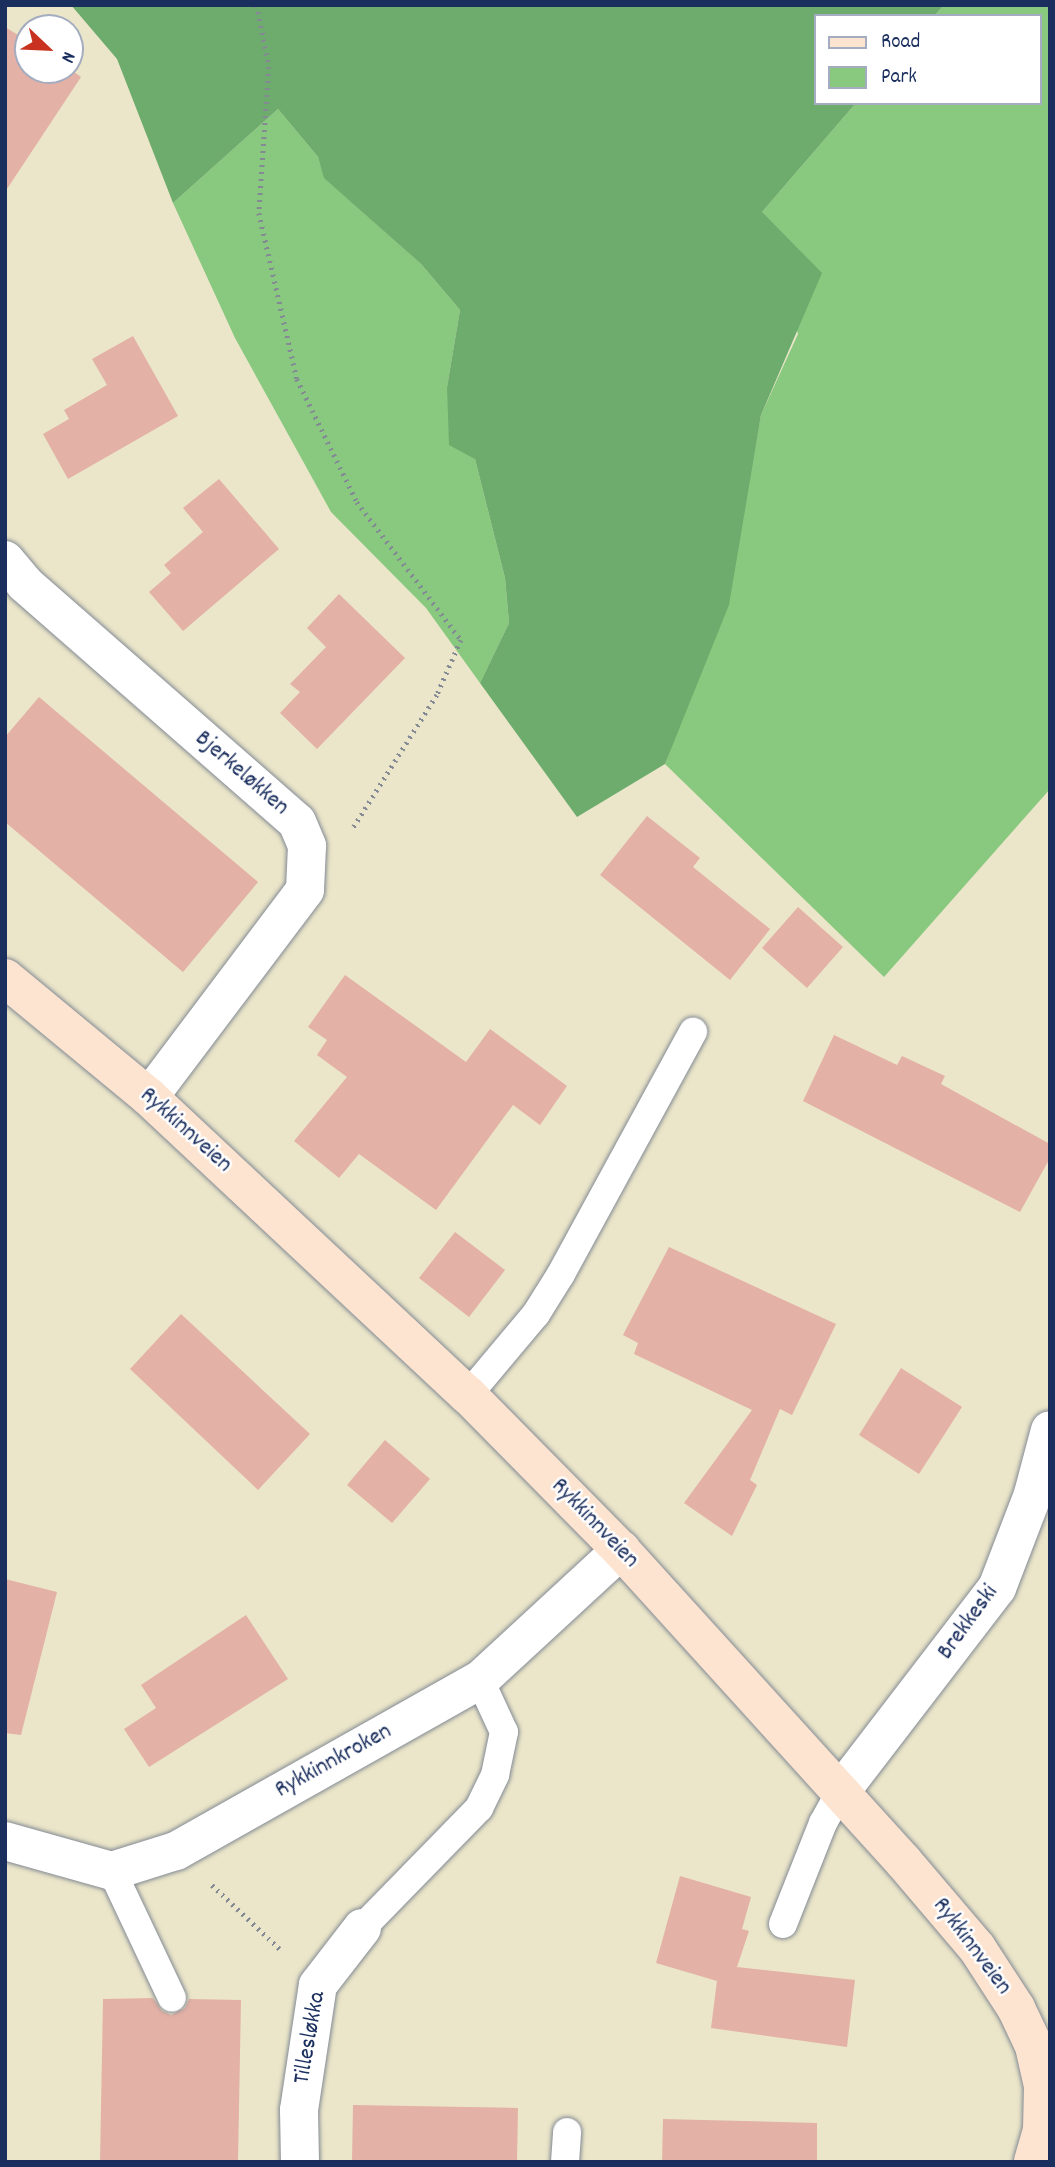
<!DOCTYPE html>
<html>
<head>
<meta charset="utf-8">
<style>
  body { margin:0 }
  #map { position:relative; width:1055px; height:2167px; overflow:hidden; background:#ebe6c9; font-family:Dekko,sans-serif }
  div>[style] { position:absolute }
  .green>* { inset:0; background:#88c87f }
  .forest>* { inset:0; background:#6eac6e }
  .building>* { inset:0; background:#e3b1a5 }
  .path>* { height:4.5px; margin-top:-2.25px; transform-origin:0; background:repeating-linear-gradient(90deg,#838a94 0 2px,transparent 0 7px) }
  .roads { filter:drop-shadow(0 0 2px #838a94) drop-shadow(0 0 2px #838a94) }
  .lane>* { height:28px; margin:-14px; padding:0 14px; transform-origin:14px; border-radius:14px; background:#fff }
  .street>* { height:38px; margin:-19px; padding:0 19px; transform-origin:19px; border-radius:19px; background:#fff }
  .secondary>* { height:38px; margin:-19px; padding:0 19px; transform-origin:19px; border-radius:19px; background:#fde4d0 }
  span { translate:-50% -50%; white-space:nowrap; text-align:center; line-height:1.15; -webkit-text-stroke:5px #fff; paint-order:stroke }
  .street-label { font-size:24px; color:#1b2f5e }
  .frame { position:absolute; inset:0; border:7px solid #1b2f5e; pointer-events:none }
  .legend { position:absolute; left:814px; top:14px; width:228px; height:91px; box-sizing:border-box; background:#fff; border:2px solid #a4acbf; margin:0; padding:9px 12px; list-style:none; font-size:21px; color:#1b2f5e }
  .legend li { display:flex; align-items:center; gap:14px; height:35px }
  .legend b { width:35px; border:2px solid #a4acbf }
  .north { position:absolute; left:14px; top:14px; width:70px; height:70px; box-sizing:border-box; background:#fff; border:2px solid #a4acbf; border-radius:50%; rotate:113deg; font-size:19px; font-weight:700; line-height:28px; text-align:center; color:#1b2f5e }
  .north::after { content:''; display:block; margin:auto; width:24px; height:32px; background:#c8321e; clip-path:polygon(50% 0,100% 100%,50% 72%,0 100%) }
</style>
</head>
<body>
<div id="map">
  <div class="green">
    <i style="clip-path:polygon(944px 5px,1050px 5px,1050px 789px,884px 977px,665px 764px,691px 692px,745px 502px,761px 415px,798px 334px,762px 212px,856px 103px,1039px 103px,1039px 16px,934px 16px)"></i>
    <i style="clip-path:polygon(278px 109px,318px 157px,325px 178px,421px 264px,460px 310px,447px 387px,475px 459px,505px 578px,509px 623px,480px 683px,426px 608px,331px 512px,235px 338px,173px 203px)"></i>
  </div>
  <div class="forest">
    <i style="clip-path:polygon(71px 5px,944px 5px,934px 16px,815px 16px,815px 103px,856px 103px,762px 212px,822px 273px,761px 415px,729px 605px,665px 764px,577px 817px,480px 683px,509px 623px,505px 578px,475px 459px,449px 445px,447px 387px,460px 310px,421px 264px,324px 178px,318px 157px,278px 109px,173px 203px,117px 59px)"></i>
  </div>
  <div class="building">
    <i style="clip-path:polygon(5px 27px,28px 41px,28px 70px,70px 69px,81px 77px,5px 192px)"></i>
    <i style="clip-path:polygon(133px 336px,178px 416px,68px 479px,43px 434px,69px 419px,64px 410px,107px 385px,92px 359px)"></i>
    <i style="clip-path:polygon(219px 479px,279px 549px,183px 631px,149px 592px,171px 573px,164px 565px,203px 532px,183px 508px)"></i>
    <i style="clip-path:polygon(339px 594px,405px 658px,317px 749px,280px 713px,300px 692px,290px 684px,326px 647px,307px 628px)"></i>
    <i style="clip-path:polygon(39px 697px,258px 882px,183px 972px,5px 822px,5px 737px)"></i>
    <i style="clip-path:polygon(647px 816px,700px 858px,693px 867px,770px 929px,730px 980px,600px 875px)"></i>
    <i style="clip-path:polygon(798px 907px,843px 947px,807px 988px,762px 948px)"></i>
    <i style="clip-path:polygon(345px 975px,466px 1062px,490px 1029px,567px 1086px,540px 1125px,513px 1105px,436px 1210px,359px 1154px,339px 1178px,294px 1141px,347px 1077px,317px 1055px,327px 1040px,308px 1027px)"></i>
    <i style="clip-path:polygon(834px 1035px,897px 1065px,902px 1056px,945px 1076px,941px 1084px,1050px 1144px,1050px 1158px,1020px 1212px,803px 1101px)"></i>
    <i style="clip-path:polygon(455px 1232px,505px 1270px,469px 1317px,419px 1278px)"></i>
    <i style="clip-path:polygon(669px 1247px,836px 1324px,792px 1415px,780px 1409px,750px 1480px,757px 1485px,732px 1536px,684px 1503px,752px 1410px,634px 1354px,638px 1343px,623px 1335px)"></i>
    <i style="clip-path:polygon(181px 1314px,310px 1434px,258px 1490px,130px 1369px)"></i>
    <i style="clip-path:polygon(901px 1368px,962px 1407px,919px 1474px,859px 1435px)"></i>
    <i style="clip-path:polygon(385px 1440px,430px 1479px,392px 1523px,347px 1485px)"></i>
    <i style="clip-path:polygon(5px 1579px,57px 1592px,21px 1735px,5px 1733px)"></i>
    <i style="clip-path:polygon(246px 1615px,288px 1679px,149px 1767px,124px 1729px,156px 1708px,141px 1685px)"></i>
    <i style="clip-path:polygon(680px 1876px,751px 1897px,742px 1929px,749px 1931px,737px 1967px,855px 1980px,847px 2047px,711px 2028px,717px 1981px,656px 1963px)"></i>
    <i style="clip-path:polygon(153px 1998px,162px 2011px,171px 2015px,185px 2008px,189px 1999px,241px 2000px,238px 2162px,100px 2162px,103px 1999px)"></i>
    <i style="clip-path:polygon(353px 2105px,518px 2108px,517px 2162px,352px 2162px)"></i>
    <i style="clip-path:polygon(663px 2119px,817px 2123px,817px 2162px,662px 2162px)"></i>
  </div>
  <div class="path">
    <i style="left:257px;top:5px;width:63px;rotate:79deg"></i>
    <i style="left:269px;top:67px;width:146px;rotate:93.9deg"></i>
    <i style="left:259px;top:213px;width:170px;rotate:77.1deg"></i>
    <i style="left:297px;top:379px;width:137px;rotate:64deg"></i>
    <i style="left:357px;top:502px;width:173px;rotate:53deg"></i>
    <i style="left:461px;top:640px;width:60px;rotate:113.6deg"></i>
    <i style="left:437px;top:695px;width:160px;rotate:122.2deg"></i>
    <i style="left:212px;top:1885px;width:96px;rotate:43.3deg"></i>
  </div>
  <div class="roads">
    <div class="lane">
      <i style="left:468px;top:1395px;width:106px;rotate:-50deg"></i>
      <i style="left:536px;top:1314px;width:47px;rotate:-58deg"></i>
      <i style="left:561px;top:1274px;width:276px;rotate:-61.4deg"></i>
      <i style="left:112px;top:1871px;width:140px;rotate:64.7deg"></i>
      <i style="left:783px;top:1924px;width:109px;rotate:-68.4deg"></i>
      <i style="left:823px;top:1823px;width:37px;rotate:-61deg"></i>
      <i style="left:362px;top:1928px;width:168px;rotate:-45.7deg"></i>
      <i style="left:479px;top:1808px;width:37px;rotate:-64deg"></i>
      <i style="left:495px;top:1775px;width:44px;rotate:-78.2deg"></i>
      <i style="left:504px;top:1732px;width:57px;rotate:-114.8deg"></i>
      <i style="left:565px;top:2162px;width:30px;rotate:-86deg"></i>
    </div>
    <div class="street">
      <i style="left:5px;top:560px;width:31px;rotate:50deg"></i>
      <i style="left:25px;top:584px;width:361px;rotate:41.2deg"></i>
      <i style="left:297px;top:822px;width:26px;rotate:67deg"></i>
      <i style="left:307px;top:846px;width:44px;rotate:92.6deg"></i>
      <i style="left:305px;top:890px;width:259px;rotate:127deg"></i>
      <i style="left:841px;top:1791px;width:256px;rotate:-52.5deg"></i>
      <i style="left:997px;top:1588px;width:101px;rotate:-69deg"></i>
      <i style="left:1033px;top:1494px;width:66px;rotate:-75.1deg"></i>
      <i style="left:5px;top:1841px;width:111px;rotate:15.7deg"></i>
      <i style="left:112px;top:1871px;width:67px;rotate:-17.4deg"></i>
      <i style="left:176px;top:1851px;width:349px;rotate:-29.4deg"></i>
      <i style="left:480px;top:1680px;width:192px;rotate:-42.7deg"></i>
      <i style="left:300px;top:2162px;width:52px;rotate:-91.1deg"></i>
      <i style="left:299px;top:2110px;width:126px;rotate:-81.4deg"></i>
      <i style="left:318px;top:1985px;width:72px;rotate:-52.3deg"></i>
    </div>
    <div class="secondary">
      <i style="left:5px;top:978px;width:187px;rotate:39.6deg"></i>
      <i style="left:149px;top:1097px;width:437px;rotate:43.1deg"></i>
      <i style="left:468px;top:1395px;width:218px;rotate:45.4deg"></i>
      <i style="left:621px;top:1550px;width:420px;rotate:47.8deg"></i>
      <i style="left:903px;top:1861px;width:114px;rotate:49.6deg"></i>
      <i style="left:977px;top:1948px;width:72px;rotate:57deg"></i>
      <i style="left:1016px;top:2008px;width:42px;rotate:64.7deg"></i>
      <i style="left:1034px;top:2046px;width:41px;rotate:77.3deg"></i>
      <i style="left:1043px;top:2086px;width:44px;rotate:91.3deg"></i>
      <i style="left:1042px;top:2130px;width:33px;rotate:106deg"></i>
    </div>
  </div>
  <div class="street-label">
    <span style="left:241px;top:774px;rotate:41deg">Bjerkeløkken</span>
    <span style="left:185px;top:1131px;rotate:42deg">Rykkinnveien</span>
    <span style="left:594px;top:1524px;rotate:46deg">Rykkinnveien</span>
    <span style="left:969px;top:1623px;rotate:-54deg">Brekkeski</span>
    <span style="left:334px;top:1762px;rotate:-29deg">Rykkinnkroken</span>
    <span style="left:971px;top:1947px;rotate:53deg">Rykkinnveien</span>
    <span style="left:311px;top:2038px;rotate:-80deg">Tillesløkka</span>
  </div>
  <div class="frame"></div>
  <ul class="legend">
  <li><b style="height:9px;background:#fde4d0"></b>Road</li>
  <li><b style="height:19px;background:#88c87f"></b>Park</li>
  </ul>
  <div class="north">N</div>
</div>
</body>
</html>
